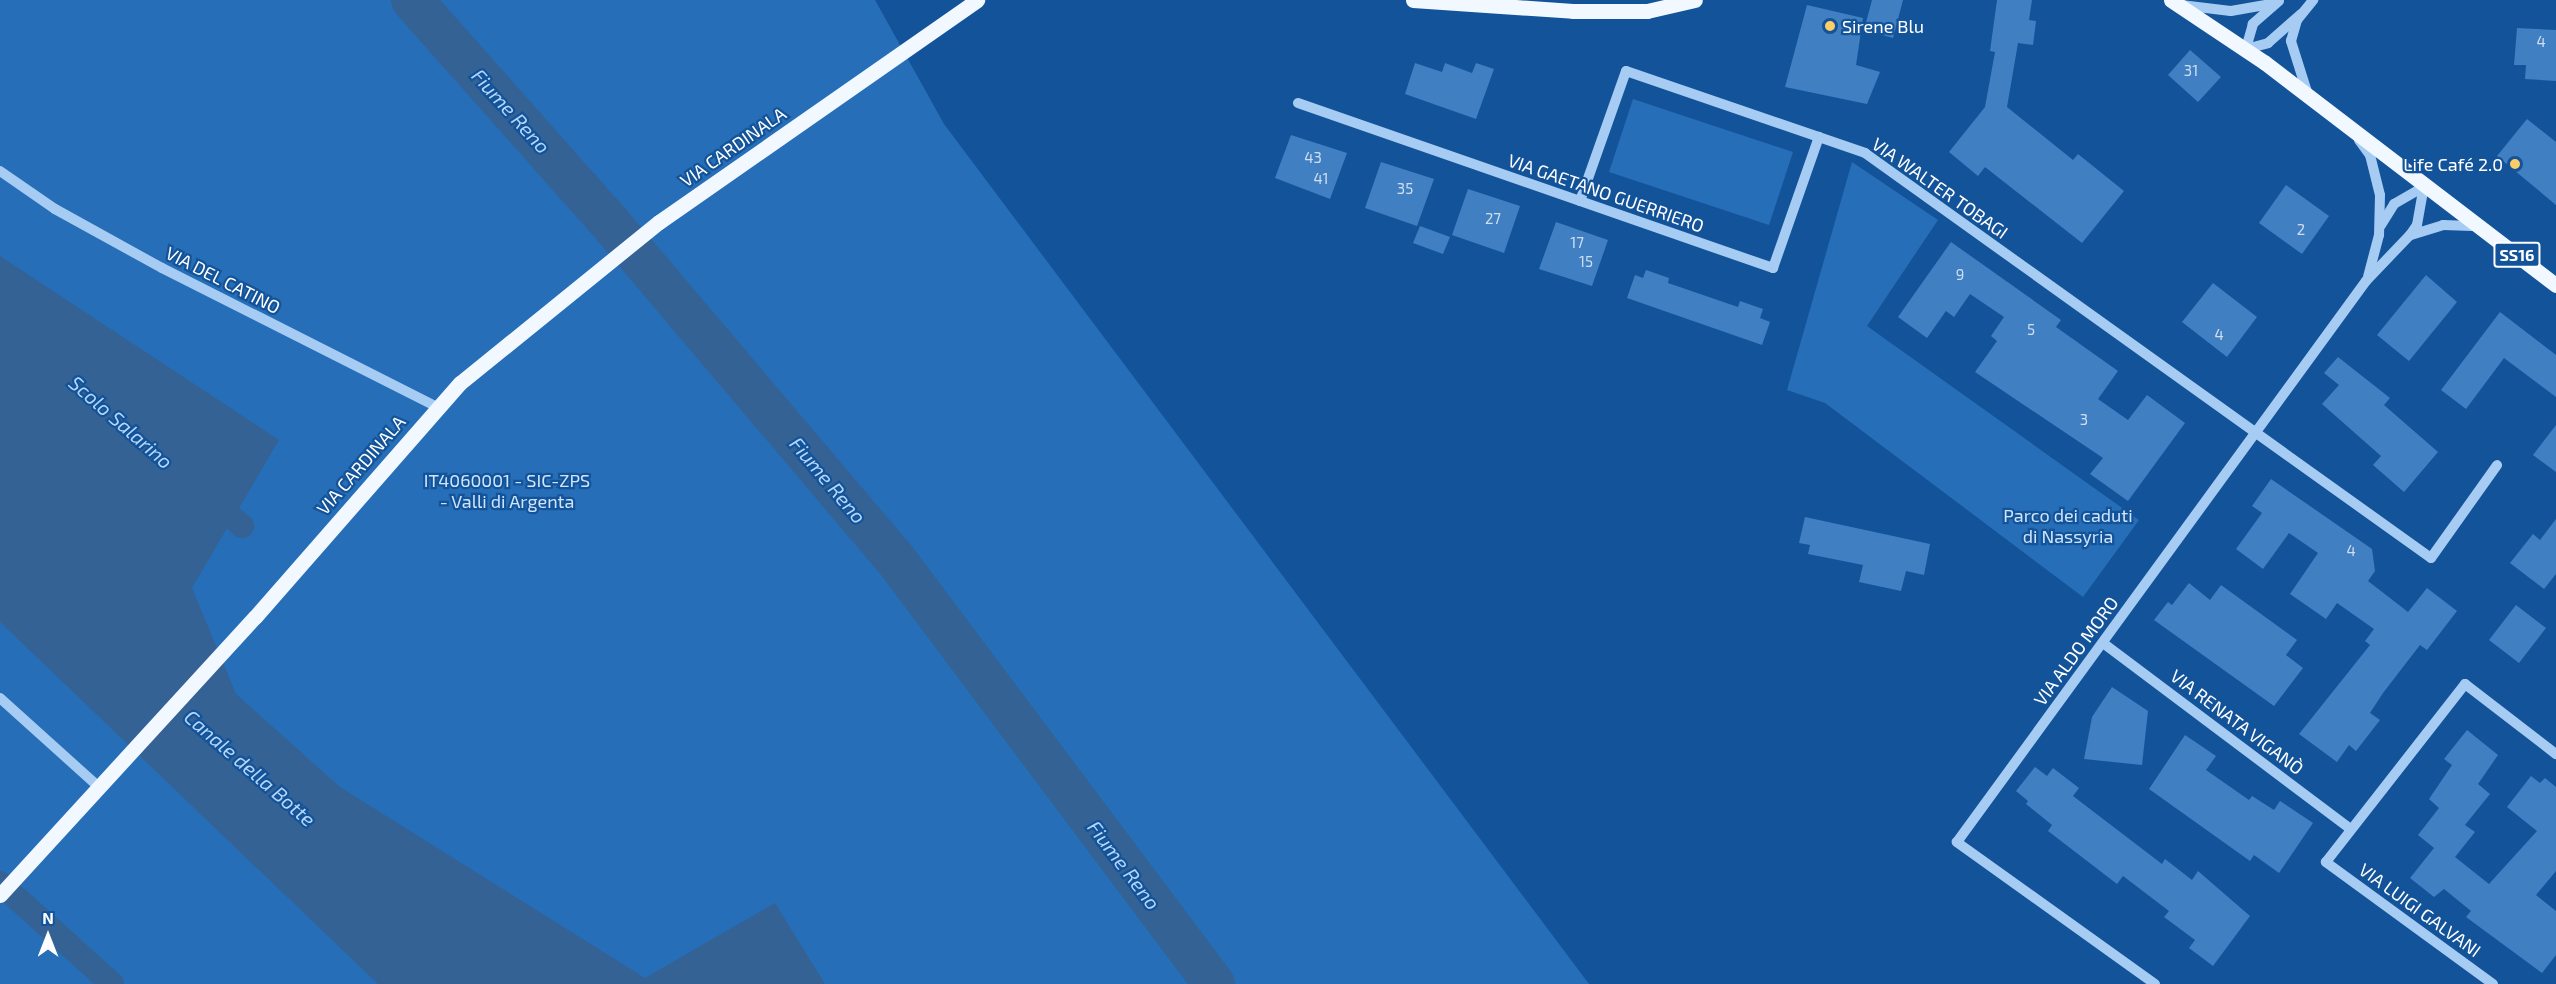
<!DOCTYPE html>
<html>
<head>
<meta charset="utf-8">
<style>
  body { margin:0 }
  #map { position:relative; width:2556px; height:984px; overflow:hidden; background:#135399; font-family:"Exo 2",sans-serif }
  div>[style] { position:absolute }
  .green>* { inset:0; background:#266eb7 }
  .water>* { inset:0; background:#346295 }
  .canal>* { height:24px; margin:-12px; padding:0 12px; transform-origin:12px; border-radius:12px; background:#346295 }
  .river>* { height:42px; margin:-21px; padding:0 21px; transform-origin:21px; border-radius:21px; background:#346295 }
  .building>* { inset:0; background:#407fc2 }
  .minor>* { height:10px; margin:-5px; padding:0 5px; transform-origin:5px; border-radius:5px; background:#a6ccf3 }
  .major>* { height:15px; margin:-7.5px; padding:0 7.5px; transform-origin:7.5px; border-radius:7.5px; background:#f2f8ff }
  .dots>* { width:16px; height:16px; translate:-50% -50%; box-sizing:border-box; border:3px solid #135399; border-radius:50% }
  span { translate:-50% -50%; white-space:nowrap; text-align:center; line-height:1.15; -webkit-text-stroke:4.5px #135399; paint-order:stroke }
  .number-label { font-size:15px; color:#cfdff0 }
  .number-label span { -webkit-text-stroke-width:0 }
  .shield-label span { padding:2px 4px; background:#135399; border:2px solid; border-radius:4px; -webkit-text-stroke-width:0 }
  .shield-label { font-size:16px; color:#fff; font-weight:700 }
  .poi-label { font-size:18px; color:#fff }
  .left { translate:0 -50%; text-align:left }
  .right { translate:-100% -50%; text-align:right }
  .street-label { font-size:18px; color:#fff }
  .park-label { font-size:18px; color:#cee5fd }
  .water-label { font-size:20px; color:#b3d6f9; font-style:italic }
  .north { position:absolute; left:18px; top:906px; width:60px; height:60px; -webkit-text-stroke:4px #135399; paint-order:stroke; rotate:0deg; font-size:16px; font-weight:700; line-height:24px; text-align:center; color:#fff }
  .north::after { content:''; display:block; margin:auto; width:21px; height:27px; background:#fff; clip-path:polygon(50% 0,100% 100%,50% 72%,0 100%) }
</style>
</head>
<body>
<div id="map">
  <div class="green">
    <i style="clip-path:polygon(0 0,875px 0,944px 124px,1589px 984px,0 984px)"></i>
    <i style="clip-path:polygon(1633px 99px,1793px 152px,1769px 225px,1609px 172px)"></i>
    <i style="clip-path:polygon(1852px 162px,1938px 220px,1867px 326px,2139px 520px,2083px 597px,1825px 403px,1787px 390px)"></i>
  </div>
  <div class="water">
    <i style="clip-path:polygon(0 256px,279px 440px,192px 588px,236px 694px,340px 787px,645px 978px,775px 903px,825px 984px,378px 984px,0 622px)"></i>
  </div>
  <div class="canal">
    <i style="left:208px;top:497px;width:45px;rotate:40.5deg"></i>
    <i style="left:0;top:883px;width:151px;rotate:42deg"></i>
  </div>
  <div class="river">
    <i style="left:412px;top:0;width:290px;rotate:48.4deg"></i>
    <i style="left:605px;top:217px;width:445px;rotate:49.7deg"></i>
    <i style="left:893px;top:556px;width:535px;rotate:53.13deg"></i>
  </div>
  <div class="building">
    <i style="clip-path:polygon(1872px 0,1903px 0,1893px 38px,1864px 30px)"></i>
    <i style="clip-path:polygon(1997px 0,2032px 0,2029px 20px,2036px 21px,2033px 45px,2018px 43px,2007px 107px,2073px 160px,2078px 154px,2124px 191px,2082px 243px,1985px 167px,1978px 176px,1949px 152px,1985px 107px,1995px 52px,1990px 51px)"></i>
    <i style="clip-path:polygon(1807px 5px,1863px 18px,1856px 65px,1880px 72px,1867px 104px,1785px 87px)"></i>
    <i style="clip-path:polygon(2517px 28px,2556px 30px,2556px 81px,2525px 79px,2526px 65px,2514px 65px)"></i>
    <i style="clip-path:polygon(2190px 50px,2221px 77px,2198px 102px,2168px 75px)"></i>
    <i style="clip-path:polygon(1415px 63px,1442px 72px,1445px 63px,1472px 73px,1476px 63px,1494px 69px,1476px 119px,1405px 94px)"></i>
    <i style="clip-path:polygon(2527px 119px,2556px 142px,2556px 205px,2497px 156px)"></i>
    <i style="clip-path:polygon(1291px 135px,1347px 153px,1330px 199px,1275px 178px)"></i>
    <i style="clip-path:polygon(1381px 162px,1434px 179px,1417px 226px,1365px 208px)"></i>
    <i style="clip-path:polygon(2286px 185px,2329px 216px,2302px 254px,2259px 223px)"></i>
    <i style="clip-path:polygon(1468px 189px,1520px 206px,1504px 253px,1452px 235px)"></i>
    <i style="clip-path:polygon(1556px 222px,1608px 240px,1592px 286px,1539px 269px)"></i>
    <i style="clip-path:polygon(1420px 226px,1450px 237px,1443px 254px,1413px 243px)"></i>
    <i style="clip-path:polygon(1951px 242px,2061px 320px,2056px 327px,2118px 371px,2098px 399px,2128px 420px,2147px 395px,2185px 423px,2128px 501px,2090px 474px,2103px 458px,1975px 372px,1997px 341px,1991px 336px,2004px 317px,1970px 294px,1954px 317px,1946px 311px,1927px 338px,1898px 317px)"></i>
    <i style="clip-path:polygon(1646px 270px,1669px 278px,1668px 283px,1738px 307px,1740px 301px,1763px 309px,1760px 318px,1770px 322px,1762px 345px,1627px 298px,1635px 275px,1643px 278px)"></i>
    <i style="clip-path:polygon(2426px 275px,2457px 302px,2409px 361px,2377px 335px)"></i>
    <i style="clip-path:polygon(2213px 283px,2257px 317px,2227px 357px,2182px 322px)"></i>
    <i style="clip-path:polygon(2500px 312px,2556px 355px,2556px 397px,2504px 358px,2466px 409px,2441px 390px)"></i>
    <i style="clip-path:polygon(2338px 357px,2390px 398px,2384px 405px,2438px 452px,2404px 492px,2373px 465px,2381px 456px,2322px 404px,2339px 385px,2324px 373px)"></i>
    <i style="clip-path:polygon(2556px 425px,2556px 472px,2533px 455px)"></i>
    <i style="clip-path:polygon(2271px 479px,2372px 549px,2375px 571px,2368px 581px,2408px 612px,2427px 588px,2457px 611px,2427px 650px,2420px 645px,2383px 693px,2370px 713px,2380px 720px,2356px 751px,2349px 745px,2337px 762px,2299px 734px,2370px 645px,2365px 641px,2374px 629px,2337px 603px,2326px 619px,2290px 594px,2318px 553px,2289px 533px,2263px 569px,2236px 549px,2262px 513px,2252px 506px)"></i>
    <i style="clip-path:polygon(1805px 517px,1930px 544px,1924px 575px,1906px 571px,1901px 591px,1859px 582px,1863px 565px,1808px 554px,1810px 545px,1799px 543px)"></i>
    <i style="clip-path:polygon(2556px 519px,2556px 574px,2544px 589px,2510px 563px,2533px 534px,2540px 540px)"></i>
    <i style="clip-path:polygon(2189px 583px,2210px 600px,2221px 585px,2297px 640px,2286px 655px,2303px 668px,2274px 706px,2154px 620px,2168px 602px,2172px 605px)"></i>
    <i style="clip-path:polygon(2516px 605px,2546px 628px,2519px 663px,2489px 640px)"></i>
    <i style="clip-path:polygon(2112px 687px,2148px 711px,2142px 765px,2084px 759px,2092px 717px)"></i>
    <i style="clip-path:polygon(2467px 730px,2498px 755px,2478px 784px,2490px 794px,2465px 825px,2475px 832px,2455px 857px,2489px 884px,2537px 831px,2507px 807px,2531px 776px,2540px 783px,2545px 778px,2556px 787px,2556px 871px,2536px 895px,2556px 911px,2556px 955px,2542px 973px,2466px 917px,2471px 911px,2444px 889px,2434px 897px,2410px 878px,2434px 848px,2418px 835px,2439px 808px,2429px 799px,2452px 765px,2444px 759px)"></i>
    <i style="clip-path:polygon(2185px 735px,2216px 756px,2206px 770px,2249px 800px,2252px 796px,2274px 810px,2280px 801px,2313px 823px,2279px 873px,2254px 855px,2250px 861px,2149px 789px)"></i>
    <i style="clip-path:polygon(2035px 767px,2047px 776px,2053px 768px,2079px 788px,2073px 796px,2162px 864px,2165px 859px,2192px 880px,2198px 871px,2250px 916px,2213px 966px,2189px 948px,2195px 940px,2164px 917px,2169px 911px,2123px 876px,2117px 884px,2048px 831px,2052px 825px,2026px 804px,2028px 801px,2016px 791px)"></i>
  </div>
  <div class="minor">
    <i style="left:2279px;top:1px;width:35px;rotate:139deg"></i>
    <i style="left:2253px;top:24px;width:26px;rotate:106deg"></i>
    <i style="left:2246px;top:49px;width:23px;rotate:-15deg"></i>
    <i style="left:2268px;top:43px;width:44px;rotate:-41.3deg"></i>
    <i style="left:2181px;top:5px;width:50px;rotate:6.8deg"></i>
    <i style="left:2231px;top:11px;width:40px;rotate:-10deg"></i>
    <i style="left:2308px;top:95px;width:57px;rotate:-107.5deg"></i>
    <i style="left:2291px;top:41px;width:22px;rotate:-74deg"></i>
    <i style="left:2297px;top:20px;width:26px;rotate:-51deg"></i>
    <i style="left:1298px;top:103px;width:503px;rotate:19.16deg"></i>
    <i style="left:1773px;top:268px;width:139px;rotate:-70.7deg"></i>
    <i style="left:2359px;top:140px;width:19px;rotate:54deg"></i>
    <i style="left:2370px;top:155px;width:41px;rotate:76deg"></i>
    <i style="left:2380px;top:195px;width:40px;rotate:91.4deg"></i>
    <i style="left:2379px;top:235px;width:43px;rotate:104.7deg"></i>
    <i style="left:0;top:171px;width:67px;rotate:34.6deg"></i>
    <i style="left:55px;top:209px;width:122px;rotate:28.9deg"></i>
    <i style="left:162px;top:268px;width:308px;rotate:26.8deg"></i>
    <i style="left:1580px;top:201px;width:138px;rotate:-70.5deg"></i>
    <i style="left:1626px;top:71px;width:253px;rotate:18.9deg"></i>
    <i style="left:1865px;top:153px;width:696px;rotate:35.59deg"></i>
    <i style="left:2431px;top:558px;width:114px;rotate:-54.6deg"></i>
    <i style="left:2381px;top:225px;width:25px;rotate:-58deg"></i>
    <i style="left:2394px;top:204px;width:34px;rotate:-30deg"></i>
    <i style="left:2411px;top:235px;width:34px;rotate:-17deg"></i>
    <i style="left:2443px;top:225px;width:36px;rotate:2deg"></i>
    <i style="left:2103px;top:643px;width:310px;rotate:36.9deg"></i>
    <i style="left:0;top:698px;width:133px;rotate:42deg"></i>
    <i style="left:2155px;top:984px;width:244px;rotate:-144.4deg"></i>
    <i style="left:1957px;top:842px;width:694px;rotate:-53.91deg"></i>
    <i style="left:2366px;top:281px;width:64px;rotate:-46.3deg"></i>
    <i style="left:2410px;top:235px;width:12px;rotate:-55deg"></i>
    <i style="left:2417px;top:225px;width:39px;rotate:-80deg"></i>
    <i style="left:2493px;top:984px;width:207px;rotate:-143.9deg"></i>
    <i style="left:2326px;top:862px;width:226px;rotate:-52deg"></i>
    <i style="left:2465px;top:684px;width:115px;rotate:37.6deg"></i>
  </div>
  <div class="major">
    <i style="left:1413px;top:0;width:160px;rotate:3.9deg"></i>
    <i style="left:1573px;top:11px;width:74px"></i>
    <i style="left:1647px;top:11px;width:49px;rotate:-12.9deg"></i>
    <i style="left:2171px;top:0;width:112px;rotate:33.7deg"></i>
    <i style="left:2264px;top:62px;width:367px;rotate:37.4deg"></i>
    <i style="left:0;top:895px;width:377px;rotate:-47.5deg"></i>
    <i style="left:255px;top:617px;width:311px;rotate:-48.8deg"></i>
    <i style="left:460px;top:383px;width:256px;rotate:-39deg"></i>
    <i style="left:659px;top:222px;width:388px;rotate:-34.9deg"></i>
  </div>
  <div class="dots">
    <i style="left:1830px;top:26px;background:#ffcd68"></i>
    <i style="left:2515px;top:164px;background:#ffcd68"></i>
  </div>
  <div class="number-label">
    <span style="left:2541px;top:42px">4</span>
    <span style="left:2191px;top:71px">31</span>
    <span style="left:1313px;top:158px">43</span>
    <span style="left:1321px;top:179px">41</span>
    <span style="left:1405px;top:189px">35</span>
    <span style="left:1493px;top:219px">27</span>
    <span style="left:2301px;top:230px">2</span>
    <span style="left:1577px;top:243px">17</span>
    <span style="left:1586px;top:262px">15</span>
    <span style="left:1960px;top:275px">9</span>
    <span style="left:2031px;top:330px">5</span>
    <span style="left:2219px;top:335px">4</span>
    <span style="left:2084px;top:420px">3</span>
    <span style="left:2351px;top:551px">4</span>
  </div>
  <div class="shield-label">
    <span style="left:2517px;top:255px">SS16</span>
  </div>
  <div class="poi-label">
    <span class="left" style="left:1842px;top:26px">Sirene Blu</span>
    <span class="right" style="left:2503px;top:164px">Life Café 2.0</span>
  </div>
  <div class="street-label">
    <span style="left:733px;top:147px;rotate:-35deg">VIA CARDINALA</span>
    <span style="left:1940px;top:188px;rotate:35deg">VIA WALTER TOBAGI</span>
    <span style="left:1606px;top:193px;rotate:19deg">VIA GAETANO GUERRIERO</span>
    <span style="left:223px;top:280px;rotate:27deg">VIA DEL CATINO</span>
    <span style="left:361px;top:465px;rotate:-49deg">VIA CARDINALA</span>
    <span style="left:2076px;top:651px;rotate:-54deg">VIA ALDO MORO</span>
    <span style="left:2237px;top:722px;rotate:37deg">VIA RENATA VIGANÒ</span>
    <span style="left:2420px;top:910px;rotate:36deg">VIA LUIGI GALVANI</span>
  </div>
  <div class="park-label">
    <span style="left:507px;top:491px">IT4060001 - SIC-ZPS<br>- Valli di Argenta</span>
    <span style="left:2068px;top:526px">Parco dei caduti<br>di Nassyria</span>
  </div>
  <div class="water-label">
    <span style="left:511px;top:111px;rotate:48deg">Fiume Reno</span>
    <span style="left:121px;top:422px;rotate:41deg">Scolo Salarino</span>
    <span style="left:828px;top:480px;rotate:50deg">Fiume Reno</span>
    <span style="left:250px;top:768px;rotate:41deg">Canale della Botte</span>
    <span style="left:1124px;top:865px;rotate:53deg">Fiume Reno</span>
  </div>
  <div class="north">N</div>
</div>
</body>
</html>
